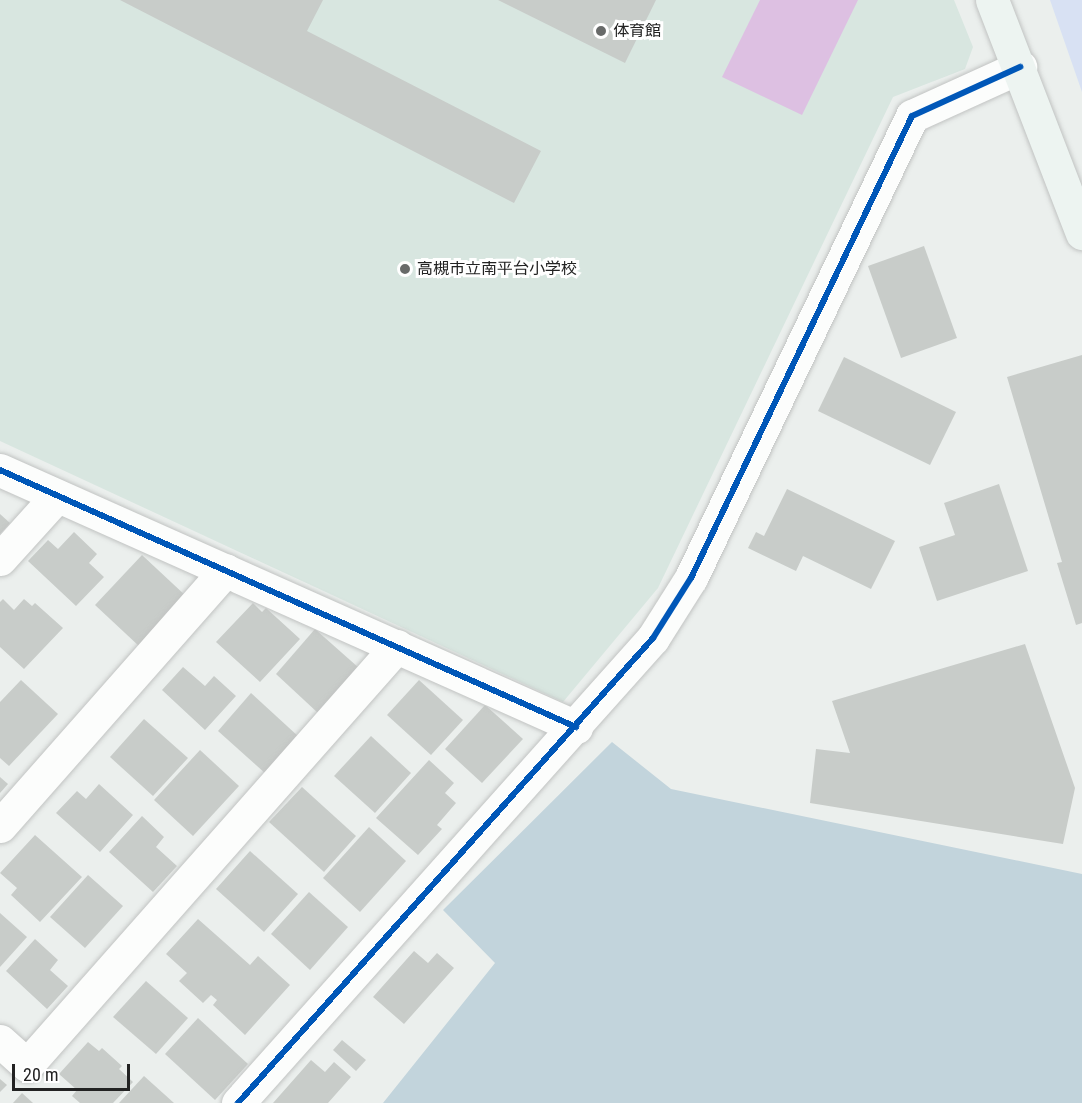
<!DOCTYPE html>
<html>
<head>
<meta charset="utf-8">
<style>
  body { margin:0 }
  #map { position:relative; width:1082px; height:1103px; overflow:hidden; background:#ebefed; font-family:"Roboto Condensed","Noto Sans JP",sans-serif }
  div>[style] { position:absolute }
  .education>* { inset:0; background:#d8e6e0 }
  .forest>* { inset:0; background:#c2d4dc }
  .park>* { inset:0; background:#d8e1f3 }
  .water>* { inset:0; background:#ddc0e2 }
  .building>* { inset:0; background:#c8ccc9 }
  .roads { filter:drop-shadow(0 0 2px #c1c3c2) drop-shadow(0 0 2px #c1c3c2) }
  .street>* { height:33px; margin:-16.5px; padding:0 16.5px; transform-origin:16.5px; border-radius:16.5px; background:#fcfdfc }
  .secondary>* { height:33px; margin:-16.5px; padding:0 16.5px; transform-origin:16.5px; border-radius:16.5px; background:#edf4f1 }
  .cycleway>* { height:6px; margin:-3px; padding:0 3px; transform-origin:3px; border-radius:3px; background:#0057b8 }
  .dots>* { width:16px; height:16px; translate:-50% -50%; box-sizing:border-box; border:3px solid #fff; border-radius:50% }
  span { translate:-50% -50%; white-space:nowrap; text-align:center; line-height:1.15; -webkit-text-stroke:6px #fff; paint-order:stroke }
  .poi-label { font-size:16px; color:#222 }
  .left { translate:0 -50%; text-align:left }
  .scale { position:absolute; left:12px; top:1064px; width:118px; height:27px; box-sizing:border-box; border:3px solid #222; border-top:0; padding-left:8px; font-size:18px; line-height:21px; white-space:nowrap; color:#222; -webkit-text-stroke:4px #fff; paint-order:stroke }
</style>
</head>
<body>
<div id="map">
  <div class="education">
    <i style="clip-path:polygon(0 0,954px 0,973px 47px,965px 69px,893px 97px,658px 588px,563px 702px,0 441px)"></i>
  </div>
  <div class="forest">
    <i style="clip-path:polygon(612px 742px,671px 789px,1082px 874px,1082px 1103px,383px 1103px,495px 963px,443px 910px)"></i>
  </div>
  <div class="park">
    <i style="clip-path:polygon(1050px 0,1082px 0,1082px 92px)"></i>
  </div>
  <div class="water">
    <i style="clip-path:polygon(760px 0,858px 0,802px 115px,722px 77px)"></i>
  </div>
  <div class="building">
    <i style="clip-path:polygon(120px 0,323px 0,307px 31px,541px 151px,514px 203px)"></i>
    <i style="clip-path:polygon(498px 0,656px 0,625px 63px)"></i>
    <i style="clip-path:polygon(924px 246px,957px 338px,901px 358px,868px 266px)"></i>
    <i style="clip-path:polygon(1082px 355px,1082px 623px,1076px 625px,1057px 563px,1062px 562px,1007px 377px)"></i>
    <i style="clip-path:polygon(844px 357px,956px 412px,930px 465px,818px 411px)"></i>
    <i style="clip-path:polygon(999px 484px,1028px 571px,937px 601px,919px 547px,955px 535px,944px 503px)"></i>
    <i style="clip-path:polygon(787px 489px,895px 541px,871px 589px,803px 556px,796px 571px,748px 548px,756px 532px,764px 536px)"></i>
    <i style="clip-path:polygon(0 514px,10px 523px,0 534px)"></i>
    <i style="clip-path:polygon(74px 532px,97px 554px,89px 563px,104px 577px,76px 606px,28px 561px,48px 540px,58px 549px)"></i>
    <i style="clip-path:polygon(142px 555px,187px 597px,140px 647px,95px 605px)"></i>
    <i style="clip-path:polygon(3px 599px,14px 610px,24px 599px,32px 606px,35px 603px,63px 628px,24px 669px,0 647px,0 602px)"></i>
    <i style="clip-path:polygon(253px 603px,262px 612px,266px 608px,300px 639px,260px 682px,216px 642px)"></i>
    <i style="clip-path:polygon(315px 629px,359px 668px,318px 713px,276px 674px)"></i>
    <i style="clip-path:polygon(1025px 644px,1075px 788px,1063px 844px,810px 803px,816px 749px,850px 753px,832px 701px)"></i>
    <i style="clip-path:polygon(183px 667px,205px 686px,214px 676px,236px 696px,205px 730px,162px 690px)"></i>
    <i style="clip-path:polygon(21px 680px,58px 714px,9px 766px,0 758px,0 702px)"></i>
    <i style="clip-path:polygon(419px 680px,463px 720px,431px 755px,387px 715px)"></i>
    <i style="clip-path:polygon(251px 693px,299px 737px,266px 774px,218px 731px)"></i>
    <i style="clip-path:polygon(485px 705px,523px 739px,482px 783px,445px 749px)"></i>
    <i style="clip-path:polygon(144px 719px,188px 758px,153px 796px,110px 757px)"></i>
    <i style="clip-path:polygon(371px 736px,411px 773px,375px 813px,334px 776px)"></i>
    <i style="clip-path:polygon(200px 750px,239px 786px,193px 836px,154px 800px)"></i>
    <i style="clip-path:polygon(429px 760px,454px 783px,445px 793px,456px 803px,437px 825px,442px 829px,418px 855px,376px 818px)"></i>
    <i style="clip-path:polygon(0 777px,8px 784px,0 793px)"></i>
    <i style="clip-path:polygon(99px 784px,133px 815px,100px 852px,56px 813px,77px 791px,86px 799px)"></i>
    <i style="clip-path:polygon(302px 787px,356px 836px,324px 872px,269px 822px)"></i>
    <i style="clip-path:polygon(142px 816px,164px 837px,156px 847px,177px 866px,153px 892px,109px 852px)"></i>
    <i style="clip-path:polygon(369px 827px,406px 861px,360px 912px,323px 878px)"></i>
    <i style="clip-path:polygon(35px 835px,82px 877px,40px 922px,11px 895px,17px 888px,0 873px)"></i>
    <i style="clip-path:polygon(250px 851px,298px 894px,264px 932px,216px 889px)"></i>
    <i style="clip-path:polygon(88px 875px,123px 906px,85px 948px,50px 917px)"></i>
    <i style="clip-path:polygon(309px 892px,348px 927px,310px 970px,271px 934px)"></i>
    <i style="clip-path:polygon(0 913px,27px 937px,0 967px)"></i>
    <i style="clip-path:polygon(198px 919px,250px 965px,258px 956px,290px 985px,245px 1035px,213px 1005px,217px 1000px,211px 995px,203px 1003px,179px 981px,187px 973px,166px 954px)"></i>
    <i style="clip-path:polygon(35px 939px,58px 960px,50px 970px,68px 986px,47px 1009px,6px 971px)"></i>
    <i style="clip-path:polygon(414px 951px,428px 963px,437px 953px,454px 968px,404px 1024px,373px 997px)"></i>
    <i style="clip-path:polygon(146px 981px,188px 1018px,156px 1054px,113px 1017px)"></i>
    <i style="clip-path:polygon(198px 1018px,248px 1064px,215px 1100px,165px 1054px)"></i>
    <i style="clip-path:polygon(342px 1040px,366px 1060px,356px 1071px,333px 1050px)"></i>
    <i style="clip-path:polygon(88px 1042px,99px 1051px,102px 1048px,122px 1066px,119px 1069px,133px 1082px,113px 1103px,80px 1103px,72px 1096px,77px 1090px,59px 1074px)"></i>
    <i style="clip-path:polygon(311px 1060px,325px 1072px,334px 1062px,351px 1077px,328px 1103px,273px 1103px)"></i>
    <i style="clip-path:polygon(144px 1076px,174px 1103px,119px 1103px)"></i>
    <i style="clip-path:polygon(0 1079px,7px 1085px,0 1092px)"></i>
    <i style="clip-path:polygon(22px 1093px,33px 1103px,13px 1103px)"></i>
  </div>
  <div class="roads">
    <div class="street">
      <i style="left:0;top:470px;width:631px;rotate:24.05deg"></i>
      <i style="left:0;top:559px;width:85px;rotate:-47.9deg"></i>
      <i style="left:0;top:826px;width:341px;rotate:-48.6deg"></i>
      <i style="left:0;top:1041px;width:36px;rotate:42deg"></i>
      <i style="left:27px;top:1065px;width:559px;rotate:-48.55deg"></i>
      <i style="left:238px;top:1103px;width:623px;rotate:-48.25deg"></i>
      <i style="left:653px;top:638px;width:71px;rotate:-57.7deg"></i>
      <i style="left:691px;top:578px;width:512px;rotate:-64.44deg"></i>
      <i style="left:912px;top:116px;width:119px;rotate:-24.4deg"></i>
    </div>
    <div class="secondary">
      <i style="left:992px;top:0;width:250px;rotate:68.9deg"></i>
    </div>
  </div>
  <div class="cycleway">
    <i style="left:0;top:470px;width:631px;rotate:24.05deg"></i>
    <i style="left:238px;top:1103px;width:623px;rotate:-48.25deg"></i>
    <i style="left:653px;top:638px;width:71px;rotate:-57.7deg"></i>
    <i style="left:691px;top:578px;width:512px;rotate:-64.44deg"></i>
    <i style="left:912px;top:116px;width:119px;rotate:-24.4deg"></i>
  </div>
  <div class="dots">
    <i style="left:601px;top:31px;background:#686a69"></i>
    <i style="left:405px;top:269px;background:#686a69"></i>
  </div>
  <div class="poi-label">
    <span class="left" style="left:613px;top:31px">体育館</span>
    <span class="left" style="left:417px;top:269px">高槻市立南平台小学校</span>
  </div>
  <div class="scale">20 m</div>
</div>
</body>
</html>
